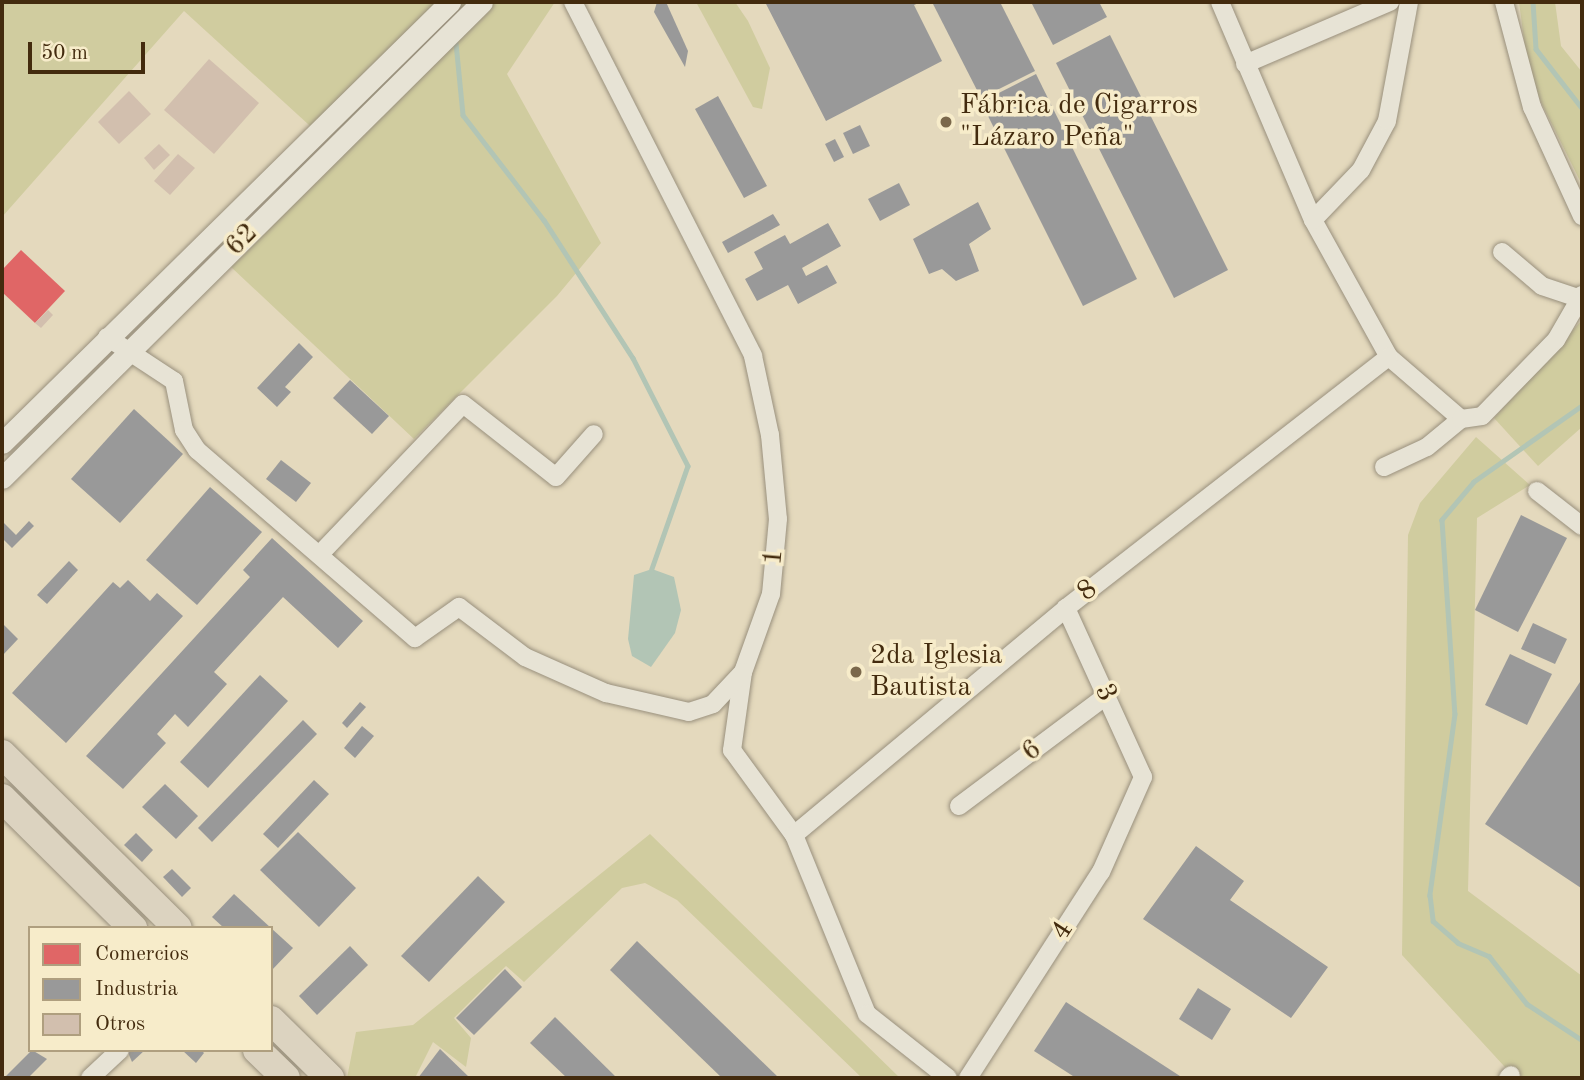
<!DOCTYPE html>
<html>
<head>
<meta charset="utf-8">
<style>
  body { margin:0 }
  #map { position:relative; width:1584px; height:1080px; overflow:hidden; background:#e4d9bd; font-family:"Old Standard TT",serif }
  div>[style] { position:absolute }
  .green>* { inset:0; background:#d0cc9f }
  .water>* { inset:0; background:#b2c5b5 }
  .shops>* { inset:0; background:#e06666 }
  .industry>* { inset:0; background:#999 }
  .stream>* { height:4.5px; margin:-2.25px; padding:0 2.25px; transform-origin:2.25px; border-radius:2.25px; background:#b2c5b5 }
  .building>* { inset:0; background:#d2bfae }
  .roads { filter:drop-shadow(0 0 2px #99907d) drop-shadow(0 0 2px #99907d) }
  .minor>* { height:18px; margin:-9px; padding:0 9px; transform-origin:9px; border-radius:9px; background:#e7e3d5 }
  .tertiary>* { height:21px; margin:-10.5px; padding:0 10.5px; transform-origin:10.5px; border-radius:10.5px; background:#e7e3d5 }
  .trunk>* { height:28px; margin:-14px; padding:0 14px; transform-origin:14px; border-radius:14px; background:#dcd3c0 }
  .dots>* { width:19px; height:19px; translate:-50% -50%; box-sizing:border-box; border:4px solid #f7ecca; border-radius:50% }
  span { translate:-50% -50%; white-space:nowrap; text-align:center; line-height:1.15; -webkit-text-stroke:7px #f7ecca; paint-order:stroke }
  .poi-label { font-size:28px; color:#432b0e }
  .left { translate:0 -50%; text-align:left }
  .street-label { font-size:28px; color:#432b0e }
  .frame { position:absolute; inset:0; border:4px solid #432b0e; pointer-events:none }
  .legend { position:absolute; left:28px; top:926px; width:245px; height:126px; box-sizing:border-box; background:#f7ecca; border:2px solid #af9f7f; margin:0; padding:9px 12px; list-style:none; font-size:21px; color:#432b0e }
  .legend li { display:flex; align-items:center; gap:14px; height:35px }
  .legend b { width:35px; border:2px solid #af9f7f }
  .scale { position:absolute; left:28px; top:42px; width:117px; height:32px; box-sizing:border-box; border:4px solid #432b0e; border-top:0; padding-left:9px; font-size:21px; line-height:24px; white-space:nowrap; color:#432b0e; -webkit-text-stroke:5px #f7ecca; paint-order:stroke }
</style>
</head>
<body>
<div id="map">
  <div class="green">
    <i style="clip-path:polygon(2px 2px,555px 2px,507px 74px,601px 243px,557px 296px,414px 439px,231px 267px,343px 156px,184px 11px,2px 217px)"></i>
    <i style="clip-path:polygon(696px 2px,735px 2px,748px 21px,770px 68px,762px 109px,753px 107px)"></i>
    <i style="clip-path:polygon(1519px 2px,1555px 2px,1561px 46px,1582px 72px,1582px 185px,1529px 78px)"></i>
    <i style="clip-path:polygon(1582px 320px,1582px 427px,1538px 466px,1494px 418px)"></i>
    <i style="clip-path:polygon(1476px 437px,1530px 485px,1477px 518px,1468px 891px,1582px 976px,1582px 1078px,1515px 1078px,1402px 955px,1408px 535px,1420px 503px)"></i>
    <i style="clip-path:polygon(650px 834px,900px 1078px,862px 1078px,677px 900px,645px 883px,622px 888px,524px 982px,506px 966px,454px 1018px,471px 1038px,466px 1067px,433px 1042px,415px 1078px,347px 1078px,356px 1032px,413px 1025px)"></i>
  </div>
  <div class="water">
    <i style="clip-path:polygon(652px 569px,674px 577px,681px 610px,675px 633px,651px 667px,632px 656px,628px 639px,634px 575px)"></i>
  </div>
  <div class="shops">
    <i style="clip-path:polygon(21px 250px,65px 291px,35px 323px,2px 292px,2px 270px)"></i>
  </div>
  <div class="industry">
    <i style="clip-path:polygon(657px 2px,666px 2px,688px 51px,685px 67px,654px 12px)"></i>
    <i style="clip-path:polygon(765px 2px,921px 2px,914px 5px,942px 61px,826px 121px)"></i>
    <i style="clip-path:polygon(932px 2px,1000px 2px,1035px 71px,981px 98px)"></i>
    <i style="clip-path:polygon(1031px 2px,1099px 2px,1107px 17px,1053px 45px)"></i>
    <i style="clip-path:polygon(1110px 35px,1228px 270px,1174px 298px,1056px 63px)"></i>
    <i style="clip-path:polygon(1036px 74px,1137px 279px,1083px 306px,981px 102px)"></i>
    <i style="clip-path:polygon(718px 96px,767px 186px,744px 198px,695px 109px)"></i>
    <i style="clip-path:polygon(860px 125px,870px 146px,853px 154px,843px 133px)"></i>
    <i style="clip-path:polygon(835px 139px,844px 157px,834px 162px,825px 144px)"></i>
    <i style="clip-path:polygon(899px 183px,910px 205px,880px 221px,868px 199px)"></i>
    <i style="clip-path:polygon(978px 202px,991px 229px,969px 244px,979px 271px,956px 281px,942px 269px,929px 274px,913px 239px)"></i>
    <i style="clip-path:polygon(773px 214px,780px 225px,728px 253px,722px 242px)"></i>
    <i style="clip-path:polygon(828px 223px,841px 246px,802px 268px,806px 276px,827px 265px,837px 283px,798px 304px,788px 285px,757px 301px,745px 279px,763px 269px,754px 252px,785px 235px,790px 244px)"></i>
    <i style="clip-path:polygon(299px 343px,313px 357px,285px 387px,291px 392px,277px 407px,257px 388px)"></i>
    <i style="clip-path:polygon(350px 380px,389px 416px,372px 434px,333px 398px)"></i>
    <i style="clip-path:polygon(134px 409px,183px 454px,120px 523px,71px 479px)"></i>
    <i style="clip-path:polygon(281px 460px,311px 483px,296px 502px,266px 479px)"></i>
    <i style="clip-path:polygon(210px 487px,262px 532px,197px 605px,146px 560px)"></i>
    <i style="clip-path:polygon(1521px 515px,1567px 538px,1518px 632px,1475px 610px)"></i>
    <i style="clip-path:polygon(29px 521px,34px 526px,12px 548px,2px 538px,3px 522px,16px 535px)"></i>
    <i style="clip-path:polygon(272px 538px,363px 621px,338px 648px,283px 597px,214px 672px,227px 684px,188px 727px,175px 714px,157px 734px,166px 743px,123px 789px,86px 756px,250px 577px,243px 570px)"></i>
    <i style="clip-path:polygon(69px 561px,78px 570px,47px 604px,37px 595px)"></i>
    <i style="clip-path:polygon(128px 580px,150px 601px,157px 593px,183px 616px,66px 743px,12px 693px,113px 582px,120px 588px)"></i>
    <i style="clip-path:polygon(2px 623px,18px 639px,2px 656px)"></i>
    <i style="clip-path:polygon(1533px 623px,1567px 639px,1555px 664px,1521px 649px)"></i>
    <i style="clip-path:polygon(1510px 654px,1552px 674px,1527px 725px,1485px 705px)"></i>
    <i style="clip-path:polygon(260px 675px,288px 701px,208px 788px,180px 762px)"></i>
    <i style="clip-path:polygon(1582px 679px,1582px 887px,1581px 888px,1485px 824px)"></i>
    <i style="clip-path:polygon(360px 702px,366px 707px,347px 728px,342px 723px)"></i>
    <i style="clip-path:polygon(303px 720px,317px 734px,212px 842px,198px 828px)"></i>
    <i style="clip-path:polygon(362px 726px,374px 736px,355px 758px,344px 748px)"></i>
    <i style="clip-path:polygon(314px 780px,329px 794px,278px 848px,263px 834px)"></i>
    <i style="clip-path:polygon(165px 784px,198px 816px,176px 839px,142px 807px)"></i>
    <i style="clip-path:polygon(298px 832px,356px 888px,319px 927px,260px 870px)"></i>
    <i style="clip-path:polygon(136px 833px,153px 850px,142px 862px,124px 845px)"></i>
    <i style="clip-path:polygon(1196px 846px,1244px 881px,1230px 900px,1328px 967px,1291px 1018px,1143px 919px)"></i>
    <i style="clip-path:polygon(172px 869px,191px 888px,182px 897px,163px 877px)"></i>
    <i style="clip-path:polygon(478px 876px,505px 902px,429px 982px,401px 956px)"></i>
    <i style="clip-path:polygon(234px 894px,271px 928px,224px 928px,212px 917px)"></i>
    <i style="clip-path:polygon(271px 928px,293px 948px,271px 971px)"></i>
    <i style="clip-path:polygon(637px 941px,779px 1078px,722px 1078px,610px 970px)"></i>
    <i style="clip-path:polygon(350px 946px,368px 965px,317px 1015px,299px 996px)"></i>
    <i style="clip-path:polygon(505px 969px,522px 987px,474px 1035px,456px 1018px)"></i>
    <i style="clip-path:polygon(1198px 988px,1231px 1009px,1212px 1040px,1179px 1019px)"></i>
    <i style="clip-path:polygon(1066px 1002px,1183px 1078px,1076px 1078px,1034px 1051px)"></i>
    <i style="clip-path:polygon(555px 1017px,617px 1078px,567px 1078px,530px 1043px)"></i>
    <i style="clip-path:polygon(440px 1049px,470px 1078px,418px 1078px)"></i>
    <i style="clip-path:polygon(32px 1050px,47px 1059px,28px 1078px,4px 1078px)"></i>
    <i style="clip-path:polygon(127px 1050px,145px 1050px,132px 1062px)"></i>
    <i style="clip-path:polygon(182px 1050px,201px 1050px,204px 1053px,196px 1063px)"></i>
  </div>
  <div class="stream">
    <i style="left:1533px;top:2px;width:47px;rotate:86.3deg"></i>
    <i style="left:1536px;top:49px;width:75px;rotate:52.1deg"></i>
    <i style="left:456px;top:43px;width:72px;rotate:84.4deg"></i>
    <i style="left:463px;top:115px;width:133px;rotate:52.4deg"></i>
    <i style="left:544px;top:220px;width:164px;rotate:57.2deg"></i>
    <i style="left:633px;top:358px;width:121px;rotate:63deg"></i>
    <i style="left:688px;top:466px;width:109px;rotate:109.3deg"></i>
    <i style="left:1582px;top:406px;width:132px;rotate:144.9deg"></i>
    <i style="left:1474px;top:482px;width:50px;rotate:130.1deg"></i>
    <i style="left:1442px;top:520px;width:194px;rotate:86.2deg"></i>
    <i style="left:1455px;top:714px;width:183px;rotate:97.9deg"></i>
    <i style="left:1430px;top:895px;width:26px;rotate:83deg"></i>
    <i style="left:1433px;top:921px;width:33px;rotate:41deg"></i>
    <i style="left:1458px;top:943px;width:34px;rotate:23deg"></i>
    <i style="left:1489px;top:956px;width:61px;rotate:51.6deg"></i>
    <i style="left:1527px;top:1004px;width:66px;rotate:33.2deg"></i>
  </div>
  <div class="building">
    <i style="clip-path:polygon(209px 59px,259px 103px,214px 154px,164px 110px)"></i>
    <i style="clip-path:polygon(129px 91px,151px 114px,119px 144px,98px 122px)"></i>
    <i style="clip-path:polygon(159px 144px,170px 155px,154px 170px,144px 158px)"></i>
    <i style="clip-path:polygon(178px 154px,195px 168px,170px 195px,154px 181px)"></i>
    <i style="clip-path:polygon(48px 310px,53px 315px,41px 328px,35px 323px)"></i>
  </div>
  <div class="roads">
    <div class="minor">
      <i style="left:573px;top:2px;width:397px;rotate:63deg"></i>
      <i style="left:753px;top:356px;width:81px;rotate:77.9deg"></i>
      <i style="left:770px;top:435px;width:84px;rotate:84.6deg"></i>
      <i style="left:778px;top:519px;width:75px;rotate:95.3deg"></i>
      <i style="left:771px;top:594px;width:83px;rotate:109.7deg"></i>
      <i style="left:743px;top:672px;width:79px;rotate:98deg"></i>
      <i style="left:732px;top:750px;width:105px;rotate:53.9deg"></i>
      <i style="left:794px;top:835px;width:193px;rotate:67.8deg"></i>
      <i style="left:867px;top:1014px;width:103px;rotate:38.3deg"></i>
      <i style="left:1220px;top:2px;width:237px;rotate:66.9deg"></i>
      <i style="left:1313px;top:220px;width:157px;rotate:61deg"></i>
      <i style="left:1389px;top:357px;width:95px;rotate:40.7deg"></i>
      <i style="left:1504px;top:2px;width:109px;rotate:75.1deg"></i>
      <i style="left:1532px;top:107px;width:120px;rotate:65.4deg"></i>
      <i style="left:1245px;top:64px;width:158px;rotate:-23.2deg"></i>
      <i style="left:1313px;top:220px;width:69px;rotate:-46.2deg"></i>
      <i style="left:1361px;top:170px;width:55px;rotate:-62deg"></i>
      <i style="left:1387px;top:121px;width:121px;rotate:-79.5deg"></i>
      <i style="left:1502px;top:252px;width:52px;rotate:40.4deg"></i>
      <i style="left:1542px;top:286px;width:41px;rotate:18.4deg"></i>
      <i style="left:107px;top:337px;width:80px;rotate:33.3deg"></i>
      <i style="left:174px;top:381px;width:50px;rotate:78.5deg"></i>
      <i style="left:184px;top:430px;width:24px;rotate:57deg"></i>
      <i style="left:197px;top:450px;width:288px;rotate:40.8deg"></i>
      <i style="left:415px;top:638px;width:54px;rotate:-35.2deg"></i>
      <i style="left:459px;top:607px;width:83px;rotate:37.1deg"></i>
      <i style="left:525px;top:657px;width:89px;rotate:24deg"></i>
      <i style="left:606px;top:693px;width:85px;rotate:12.9deg"></i>
      <i style="left:689px;top:712px;width:25px;rotate:-18deg"></i>
      <i style="left:713px;top:704px;width:44px;rotate:-46.8deg"></i>
      <i style="left:1384px;top:467px;width:47px;rotate:-24.9deg"></i>
      <i style="left:1427px;top:447px;width:44px;rotate:-39.5deg"></i>
      <i style="left:1461px;top:419px;width:21px;rotate:-8deg"></i>
      <i style="left:1482px;top:416px;width:106px;rotate:-45.8deg"></i>
      <i style="left:1556px;top:340px;width:52px;rotate:-60deg"></i>
      <i style="left:1537px;top:491px;width:57px;rotate:37.9deg"></i>
      <i style="left:322px;top:552px;width:204px;rotate:-46.4deg"></i>
      <i style="left:463px;top:404px;width:118px;rotate:38.1deg"></i>
      <i style="left:556px;top:477px;width:57px;rotate:-48.5deg"></i>
      <i style="left:959px;top:806px;width:184px;rotate:-36.8deg"></i>
      <i style="left:794px;top:835px;width:354px;rotate:-39.8deg"></i>
      <i style="left:1066px;top:608px;width:409px;rotate:-37.9deg"></i>
      <i style="left:90px;top:1078px;width:41px;rotate:-43deg"></i>
      <i style="left:968px;top:1078px;width:245px;rotate:-57.2deg"></i>
      <i style="left:1101px;top:872px;width:104px;rotate:-66.1deg"></i>
      <i style="left:1143px;top:777px;width:186px;rotate:-114.5deg"></i>
      <i style="left:1508px;top:1078px;width:4px;rotate:-45deg"></i>
    </div>
    <div class="tertiary">
      <i style="left:2px;top:443px;width:629px;rotate:-44.55deg"></i>
      <i style="left:2px;top:478px;width:676px;rotate:-44.76deg"></i>
    </div>
    <div class="trunk">
      <i style="left:2px;top:754px;width:247px;rotate:44.7deg"></i>
      <i style="left:2px;top:798px;width:185px;rotate:44.8deg"></i>
      <i style="left:271px;top:1020px;width:83px;rotate:44.5deg"></i>
      <i style="left:257px;top:1050px;width:40px;rotate:44deg"></i>
    </div>
  </div>
  <div class="dots">
    <i style="left:946px;top:122px;background:#7b684b"></i>
    <i style="left:856px;top:672px;background:#7b684b"></i>
  </div>
  <div class="poi-label">
    <span class="left" style="left:960px;top:122px">Fábrica de Cigarros<br>"Lázaro Peña"</span>
    <span class="left" style="left:870px;top:672px">2da Iglesia<br>Bautista</span>
  </div>
  <div class="street-label">
    <span style="left:242px;top:240px;rotate:-45deg">62</span>
    <span style="left:774px;top:557px;rotate:-85deg">1</span>
    <span style="left:1088px;top:591px;rotate:-38deg">8</span>
    <span style="left:1105px;top:693px;rotate:65deg">3</span>
    <span style="left:1032px;top:751px;rotate:-37deg">6</span>
    <span style="left:1063px;top:931px;rotate:-57deg">4</span>
  </div>
  <div class="frame"></div>
  <ul class="legend">
  <li><b style="height:19px;background:#e06666"></b>Comercios</li>
  <li><b style="height:19px;background:#999"></b>Industria</li>
  <li><b style="height:19px;background:#d2bfae"></b>Otros</li>
  </ul>
  <div class="scale">50 m</div>
</div>
</body>
</html>
